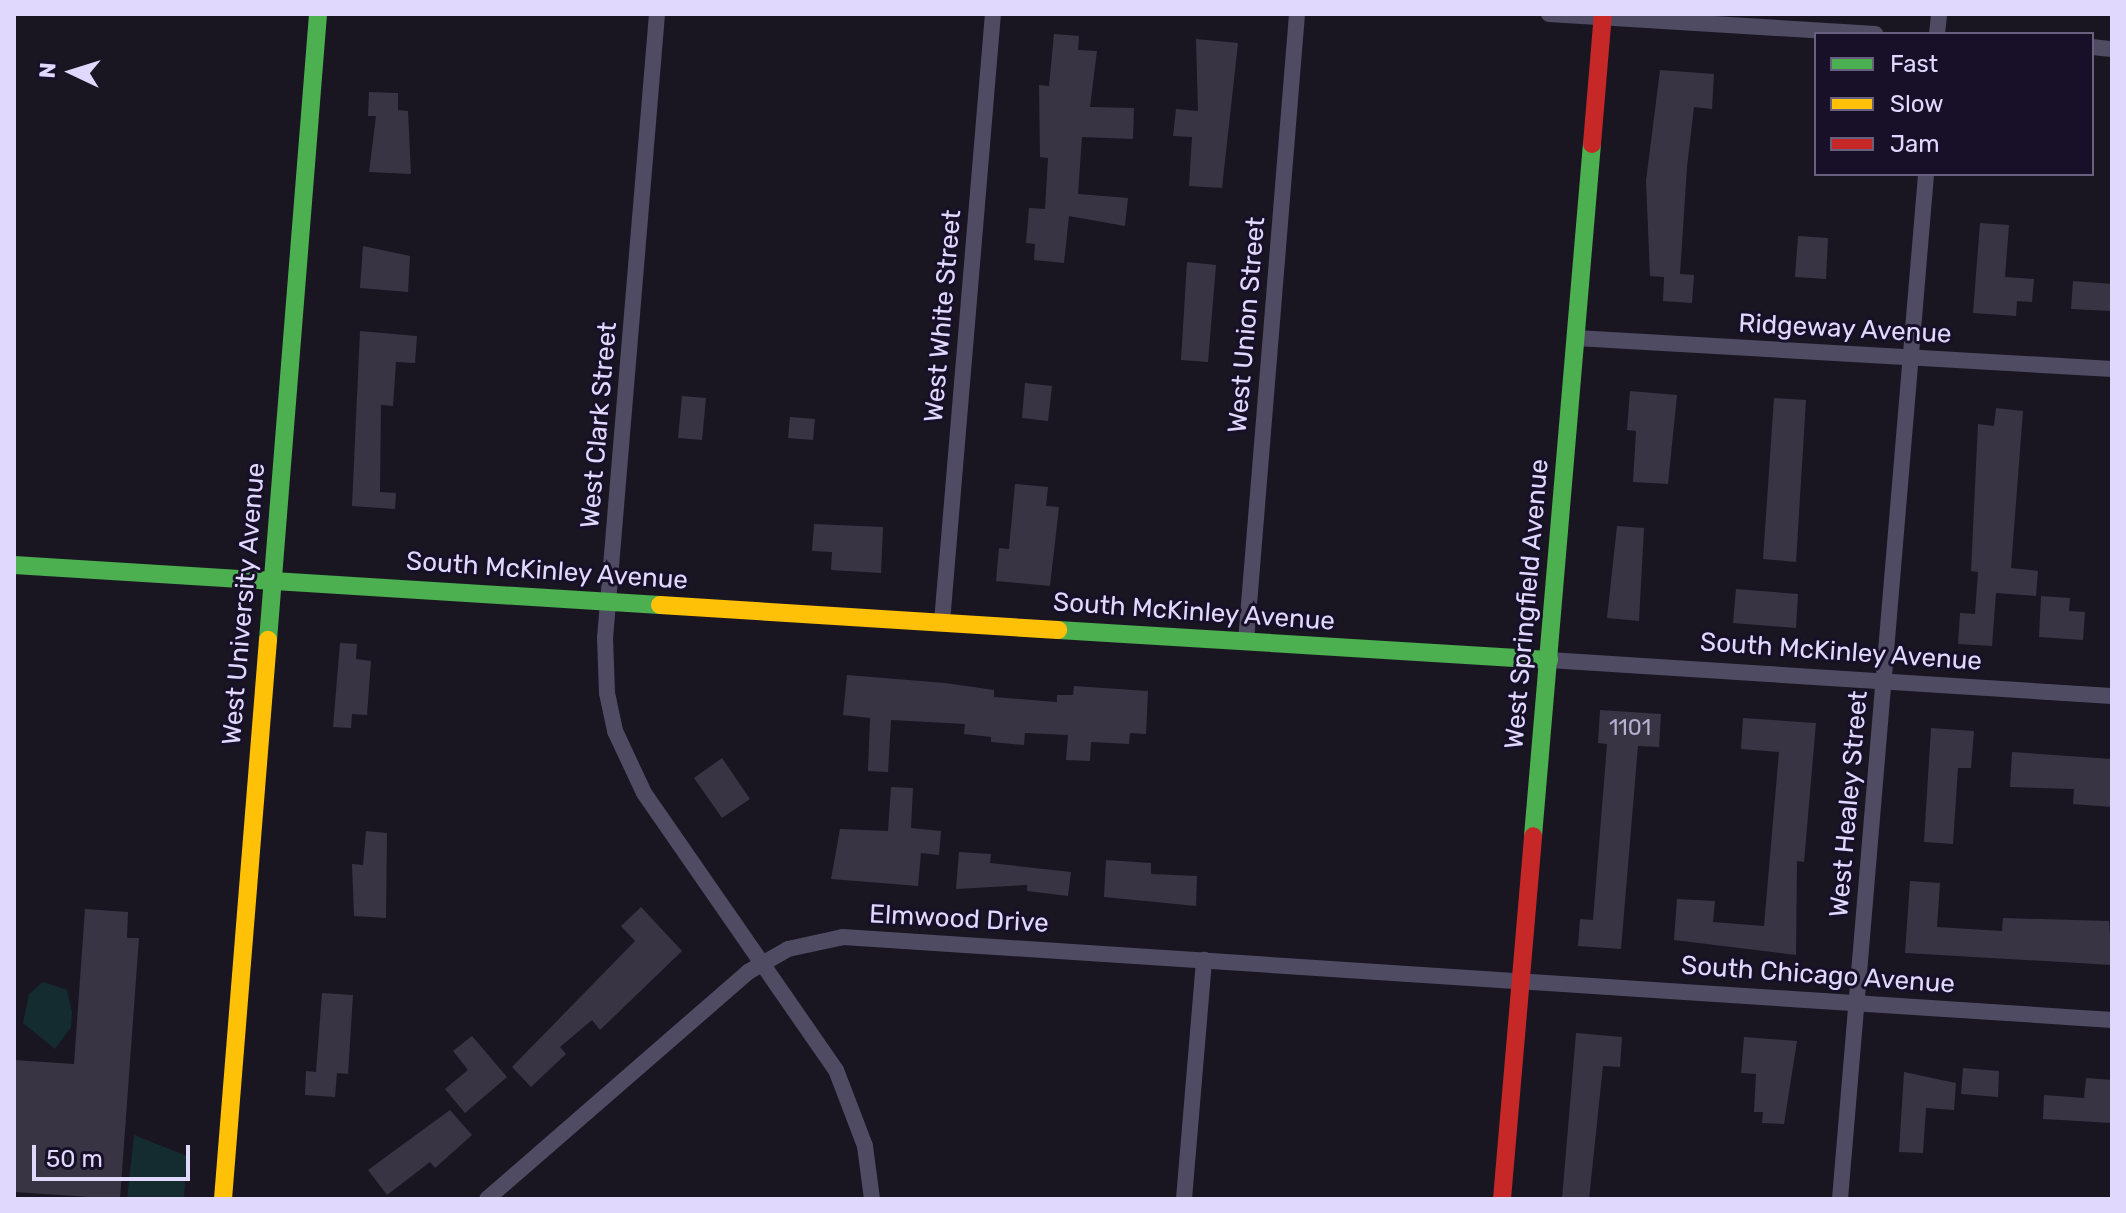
<!DOCTYPE html>
<html>
<head>
<meta charset="utf-8">
<style>
  body { margin:0 }
  #map { position:relative; width:2126px; height:1213px; overflow:hidden; background:#191622; font-family:Rubik,sans-serif }
  div>[style] { position:absolute }
  .green>* { inset:0; background:#142c30 }
  .building>* { inset:0; background:#393444 }
  .street>* { height:16px; margin:-8px; padding:0 8px; transform-origin:8px; border-radius:8px; background:#4f4b63 }
  .fast>* { height:18px; margin:-9px; padding:0 9px; transform-origin:9px; border-radius:9px; background:#4caf50 }
  .slow>* { height:18px; margin:-9px; padding:0 9px; transform-origin:9px; border-radius:9px; background:#ffc107 }
  .jam>* { height:18px; margin:-9px; padding:0 9px; transform-origin:9px; border-radius:9px; background:#c62828 }
  span { translate:-50% -50%; white-space:nowrap; text-align:center; line-height:1.15; -webkit-text-stroke:6px #171028; paint-order:stroke }
  .number-label { font-size:22px; color:#b7afd0 }
  .number-label span { -webkit-text-stroke-width:0 }
  .street-label { font-size:26px; color:#e1d8fe }
  .frame { position:absolute; inset:0; border:16px solid #e1d8fe; pointer-events:none }
  .legend { position:absolute; left:1814px; top:32px; width:280px; height:144px; box-sizing:border-box; background:#171028; border:2px solid #68607e; margin:0; padding:10px 14px; list-style:none; font-size:24px; color:#e1d8fe }
  .legend li { display:flex; align-items:center; gap:16px; height:40px }
  .legend b { width:40px; border:2px solid #68607e }
  .north { position:absolute; left:32px; top:32px; width:80px; height:80px; -webkit-text-stroke:6px #171028; paint-order:stroke; rotate:274deg; font-size:22px; font-weight:700; line-height:32px; text-align:center; color:#e1d8fe }
  .north::after { content:''; display:block; margin:auto; width:28px; height:36px; background:#e1d8fe; clip-path:polygon(50% 0,100% 100%,50% 72%,0 100%) }
  .scale { position:absolute; left:32px; top:1145px; width:158px; height:36px; box-sizing:border-box; border:4px solid #e1d8fe; border-top:0; padding-left:10px; font-size:24px; line-height:28px; white-space:nowrap; color:#e1d8fe; -webkit-text-stroke:6px #171028; paint-order:stroke }
</style>
</head>
<body>
<div id="map">
  <div class="green">
    <i style="clip-path:polygon(43px 982px,67px 990px,72px 1012px,71px 1027px,55px 1049px,23px 1023px,29px 994px)"></i>
    <i style="clip-path:polygon(134px 1135px,187px 1156px,184px 1197px,127px 1199px)"></i>
  </div>
  <div class="building">
    <i style="clip-path:polygon(1054px 34px,1079px 36px,1078px 50px,1097px 51px,1090px 107px,1134px 108px,1133px 139px,1082px 137px,1078px 194px,1128px 198px,1125px 226px,1069px 216px,1064px 263px,1034px 260px,1035px 244px,1026px 243px,1029px 208px,1045px 209px,1048px 158px,1040px 157px,1039px 85px,1049px 86px)"></i>
    <i style="clip-path:polygon(1196px 39px,1238px 43px,1222px 188px,1189px 186px,1192px 137px,1173px 136px,1176px 109px,1198px 111px)"></i>
    <i style="clip-path:polygon(1660px 70px,1714px 74px,1712px 109px,1694px 107px,1687px 167px,1680px 274px,1694px 275px,1692px 303px,1663px 301px,1664px 277px,1650px 276px,1646px 181px)"></i>
    <i style="clip-path:polygon(369px 92px,398px 93px,398px 110px,408px 111px,411px 174px,369px 172px,376px 116px,368px 116px)"></i>
    <i style="clip-path:polygon(1980px 223px,2009px 225px,2005px 277px,2034px 279px,2032px 302px,2017px 301px,2016px 316px,1973px 313px)"></i>
    <i style="clip-path:polygon(1798px 236px,1828px 238px,1826px 279px,1795px 277px)"></i>
    <i style="clip-path:polygon(363px 246px,410px 256px,408px 292px,360px 288px)"></i>
    <i style="clip-path:polygon(1187px 262px,1216px 265px,1208px 362px,1181px 360px)"></i>
    <i style="clip-path:polygon(2073px 281px,2112px 284px,2112px 311px,2071px 309px)"></i>
    <i style="clip-path:polygon(360px 331px,417px 336px,415px 363px,396px 362px,393px 406px,381px 405px,380px 492px,396px 493px,395px 509px,352px 506px)"></i>
    <i style="clip-path:polygon(1025px 383px,1052px 386px,1048px 421px,1022px 418px)"></i>
    <i style="clip-path:polygon(1630px 391px,1677px 395px,1668px 484px,1633px 482px,1636px 431px,1627px 430px)"></i>
    <i style="clip-path:polygon(682px 396px,706px 398px,702px 440px,678px 438px)"></i>
    <i style="clip-path:polygon(1774px 398px,1806px 400px,1796px 562px,1763px 559px)"></i>
    <i style="clip-path:polygon(1996px 408px,2023px 411px,2011px 568px,2038px 571px,2036px 596px,1996px 593px,1992px 646px,1958px 644px,1960px 613px,1975px 614px,1978px 572px,1971px 571px,1978px 424px,1994px 426px)"></i>
    <i style="clip-path:polygon(790px 417px,815px 419px,813px 440px,788px 438px)"></i>
    <i style="clip-path:polygon(1015px 484px,1048px 487px,1046px 506px,1059px 507px,1050px 586px,996px 581px,999px 548px,1009px 549px)"></i>
    <i style="clip-path:polygon(814px 524px,883px 527px,881px 573px,831px 570px,832px 552px,812px 551px)"></i>
    <i style="clip-path:polygon(1617px 526px,1644px 528px,1639px 621px,1607px 618px)"></i>
    <i style="clip-path:polygon(1736px 589px,1798px 594px,1796px 628px,1733px 623px)"></i>
    <i style="clip-path:polygon(2041px 596px,2070px 598px,2069px 611px,2085px 612px,2083px 640px,2039px 637px)"></i>
    <i style="clip-path:polygon(340px 643px,357px 644px,356px 659px,371px 661px,367px 715px,352px 714px,351px 728px,333px 727px)"></i>
    <i style="clip-path:polygon(847px 675px,945px 683px,994px 690px,994px 697px,1057px 702px,1057px 695px,1073px 695px,1074px 686px,1148px 691px,1146px 734px,1130px 733px,1129px 744px,1091px 742px,1090px 761px,1066px 760px,1068px 735px,1025px 733px,1024px 745px,991px 742px,991px 737px,964px 734px,965px 724px,891px 720px,888px 772px,868px 771px,870px 718px,843px 715px)"></i>
    <i style="clip-path:polygon(1600px 710px,1661px 714px,1659px 747px,1638px 746px,1621px 949px,1578px 946px,1580px 919px,1593px 920px,1607px 744px,1598px 743px)"></i>
    <i style="clip-path:polygon(1743px 718px,1816px 723px,1804px 862px,1797px 861px,1796px 955px,1674px 940px,1677px 899px,1715px 901px,1713px 922px,1764px 926px,1779px 752px,1741px 749px)"></i>
    <i style="clip-path:polygon(1931px 728px,1974px 731px,1971px 768px,1958px 768px,1953px 844px,1924px 842px)"></i>
    <i style="clip-path:polygon(2012px 752px,2112px 759px,2112px 807px,2073px 804px,2074px 789px,2010px 787px)"></i>
    <i style="clip-path:polygon(722px 758px,750px 799px,722px 818px,694px 778px)"></i>
    <i style="clip-path:polygon(891px 787px,913px 788px,911px 828px,941px 831px,939px 855px,921px 853px,918px 886px,831px 879px,840px 829px,888px 831px)"></i>
    <i style="clip-path:polygon(366px 831px,387px 833px,386px 918px,354px 916px,352px 864px,363px 865px)"></i>
    <i style="clip-path:polygon(959px 852px,991px 854px,990px 863px,1071px 872px,1068px 896px,1027px 891px,1027px 885px,956px 889px)"></i>
    <i style="clip-path:polygon(1106px 860px,1151px 863px,1151px 874px,1197px 876px,1196px 906px,1104px 897px)"></i>
    <i style="clip-path:polygon(1910px 881px,1940px 883px,1937px 927px,2002px 931px,2003px 918px,2109px 921px,2112px 965px,1905px 953px)"></i>
    <i style="clip-path:polygon(641px 907px,682px 951px,600px 1030px,592px 1020px,560px 1047px,566px 1054px,531px 1087px,512px 1067px,635px 941px,621px 926px)"></i>
    <i style="clip-path:polygon(85px 909px,128px 912px,127px 938px,139px 938px,120px 1199px,14px 1192px,14px 1060px,74px 1064px)"></i>
    <i style="clip-path:polygon(322px 993px,353px 995px,348px 1074px,337px 1073px,335px 1097px,305px 1095px,306px 1071px,316px 1072px)"></i>
    <i style="clip-path:polygon(1576px 1033px,1622px 1037px,1620px 1067px,1603px 1066px,1589px 1199px,1562px 1199px)"></i>
    <i style="clip-path:polygon(472px 1036px,507px 1077px,465px 1113px,445px 1089px,468px 1070px,453px 1051px)"></i>
    <i style="clip-path:polygon(1744px 1037px,1797px 1041px,1784px 1124px,1762px 1123px,1763px 1112px,1754px 1112px,1756px 1074px,1741px 1073px)"></i>
    <i style="clip-path:polygon(1963px 1068px,1999px 1071px,1998px 1097px,1961px 1094px)"></i>
    <i style="clip-path:polygon(1904px 1072px,1956px 1083px,1954px 1110px,1926px 1108px,1923px 1153px,1899px 1152px)"></i>
    <i style="clip-path:polygon(2086px 1078px,2112px 1080px,2112px 1123px,2043px 1119px,2044px 1095px,2084px 1098px)"></i>
    <i style="clip-path:polygon(450px 1110px,472px 1135px,435px 1168px,430px 1162px,387px 1195px,368px 1170px)"></i>
  </div>
  <div class="street">
    <i style="left:657px;top:14px;width:626px;rotate:94.76deg"></i>
    <i style="left:605px;top:638px;width:55px;rotate:87.9deg"></i>
    <i style="left:607px;top:693px;width:39px;rotate:78deg"></i>
    <i style="left:615px;top:731px;width:68px;rotate:64.9deg"></i>
    <i style="left:644px;top:793px;width:337px;rotate:55.3deg"></i>
    <i style="left:836px;top:1070px;width:81px;rotate:69.1deg"></i>
    <i style="left:865px;top:1146px;width:53px;rotate:82.5deg"></i>
    <i style="left:1549px;top:14px;width:327px;rotate:3.5deg"></i>
    <i style="left:1937px;top:34px;width:20px;rotate:-84deg"></i>
    <i style="left:2092px;top:47px;width:20px;rotate:6deg"></i>
    <i style="left:1576px;top:338px;width:537px;rotate:3.31deg"></i>
    <i style="left:942px;top:622px;width:610px;rotate:-85.21deg"></i>
    <i style="left:1246px;top:641px;width:629px;rotate:-85.35deg"></i>
    <i style="left:1549px;top:660px;width:564px;rotate:3.66deg"></i>
    <i style="left:487px;top:1199px;width:346px;rotate:-41deg"></i>
    <i style="left:748px;top:972px;width:46px;rotate:-29.9deg"></i>
    <i style="left:788px;top:949px;width:56px;rotate:-12.3deg"></i>
    <i style="left:843px;top:937px;width:1272px;rotate:3.74deg"></i>
    <i style="left:1184px;top:1199px;width:240px;rotate:-85.2deg"></i>
    <i style="left:1840px;top:1199px;width:1029px;rotate:-85.2deg"></i>
  </div>
  <div class="fast">
    <i style="left:14px;top:565px;width:647px;rotate:3.54deg"></i>
    <i style="left:1058px;top:630px;width:492px;rotate:3.5deg"></i>
    <i style="left:268px;top:640px;width:628px;rotate:-85.43deg"></i>
    <i style="left:1533px;top:836px;width:695px;rotate:-85.13deg"></i>
  </div>
  <div class="slow">
    <i style="left:660px;top:605px;width:399px;rotate:3.6deg"></i>
    <i style="left:223px;top:1199px;width:561px;rotate:-85.4deg"></i>
  </div>
  <div class="jam">
    <i style="left:1592px;top:144px;width:130px;rotate:-85.2deg"></i>
    <i style="left:1502px;top:1199px;width:364px;rotate:-85.1deg"></i>
  </div>
  <div class="number-label">
    <span style="left:1630px;top:728px">1101</span>
  </div>
  <div class="street-label">
    <span style="left:943px;top:316px;rotate:-85deg">West White Street</span>
    <span style="left:1247px;top:325px;rotate:-85deg">West Union Street</span>
    <span style="left:1845px;top:329px;rotate:3deg">Ridgeway Avenue</span>
    <span style="left:599px;top:425px;rotate:-85deg">West Clark Street</span>
    <span style="left:547px;top:571px;rotate:4deg">South McKinley Avenue</span>
    <span style="left:244px;top:604px;rotate:-85deg">West University Avenue</span>
    <span style="left:1527px;top:604px;rotate:-85deg">West Springfield Avenue</span>
    <span style="left:1194px;top:612px;rotate:4deg">South McKinley Avenue</span>
    <span style="left:1841px;top:652px;rotate:4deg">South McKinley Avenue</span>
    <span style="left:1849px;top:804px;rotate:-85deg">West Healey Street</span>
    <span style="left:959px;top:919px;rotate:3deg">Elmwood Drive</span>
    <span style="left:1818px;top:975px;rotate:4deg">South Chicago Avenue</span>
  </div>
  <div class="frame"></div>
  <ul class="legend">
  <li><b style="height:10px;background:#4caf50"></b>Fast</li>
  <li><b style="height:10px;background:#ffc107"></b>Slow</li>
  <li><b style="height:10px;background:#c62828"></b>Jam</li>
  </ul>
  <div class="north">N</div>
  <div class="scale">50 m</div>
</div>
</body>
</html>
